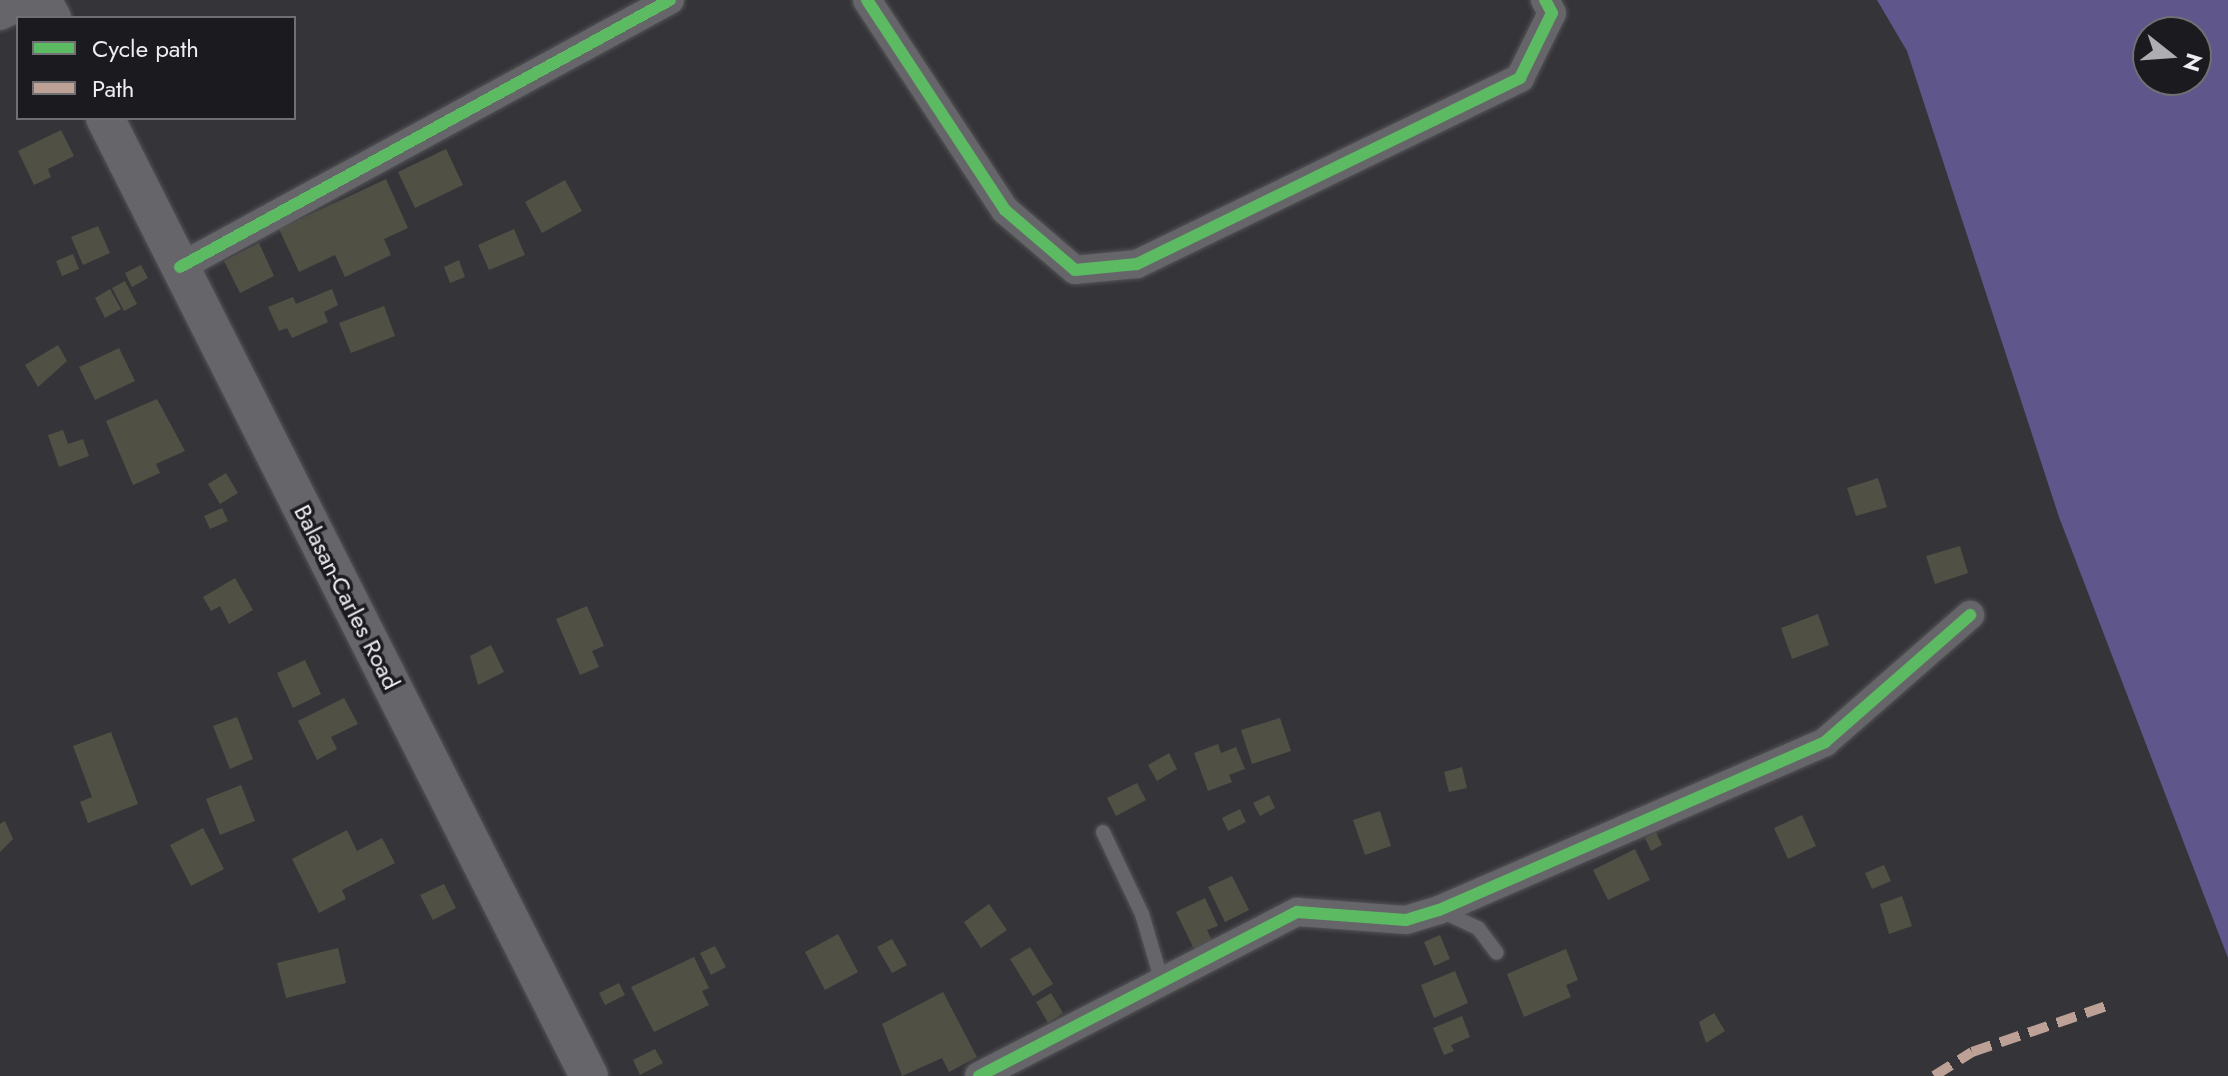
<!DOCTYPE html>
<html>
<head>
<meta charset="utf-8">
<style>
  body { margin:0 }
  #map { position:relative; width:2228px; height:1076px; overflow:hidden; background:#353539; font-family:Jost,sans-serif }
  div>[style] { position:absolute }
  .water>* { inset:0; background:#5f568c }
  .building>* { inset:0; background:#505044 }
  .roads { filter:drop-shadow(0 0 2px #545357) drop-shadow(0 0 2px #545357) }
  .service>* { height:14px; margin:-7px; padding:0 7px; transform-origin:7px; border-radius:7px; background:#666569 }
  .minor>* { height:28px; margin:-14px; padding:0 14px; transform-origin:14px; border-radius:14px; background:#666569 }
  .secondary>* { height:38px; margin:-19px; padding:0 19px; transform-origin:19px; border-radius:19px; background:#666569 }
  .quiet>* { height:10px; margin-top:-5px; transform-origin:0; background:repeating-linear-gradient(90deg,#bda197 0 20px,transparent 0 30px) }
  .cycleway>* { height:12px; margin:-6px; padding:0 6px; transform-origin:6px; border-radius:6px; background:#5cba63 }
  span { translate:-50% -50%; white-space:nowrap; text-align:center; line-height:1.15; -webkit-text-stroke:7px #1b1b1f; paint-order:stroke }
  .street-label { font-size:24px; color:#eeedf3 }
  .legend { position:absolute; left:16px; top:16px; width:280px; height:104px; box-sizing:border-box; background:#1b1b1f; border:2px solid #6f6f74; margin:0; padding:10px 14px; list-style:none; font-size:24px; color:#eeedf3 }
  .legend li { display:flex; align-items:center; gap:16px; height:40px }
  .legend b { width:40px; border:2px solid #6f6f74 }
  .north { position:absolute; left:2132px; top:16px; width:80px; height:80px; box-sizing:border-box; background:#1b1b1f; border:2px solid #6f6f74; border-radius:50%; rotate:107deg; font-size:22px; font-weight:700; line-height:32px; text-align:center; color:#eeedf3 }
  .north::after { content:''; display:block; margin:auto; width:28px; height:36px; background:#adadb2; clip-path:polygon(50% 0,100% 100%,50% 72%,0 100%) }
</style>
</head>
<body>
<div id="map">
  <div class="water">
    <i style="clip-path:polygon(evenodd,1877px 0,2228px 0,2228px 958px,2059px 517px,1907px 51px,1877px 0,2148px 32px,2196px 32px,2196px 80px,2148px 80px,2148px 32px)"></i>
  </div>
  <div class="building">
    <i style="clip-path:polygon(61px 130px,74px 156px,48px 169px,51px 177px,34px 185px,18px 151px)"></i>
    <i style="clip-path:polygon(446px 149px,463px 185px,415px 208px,398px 172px)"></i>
    <i style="clip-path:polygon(386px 179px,408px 228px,384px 239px,391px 255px,345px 277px,335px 255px,299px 272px,279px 229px)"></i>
    <i style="clip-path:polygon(565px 180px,582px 211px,542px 233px,525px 202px)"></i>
    <i style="clip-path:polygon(98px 226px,110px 253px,83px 265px,71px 237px)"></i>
    <i style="clip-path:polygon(514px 229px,525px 255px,489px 270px,478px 245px)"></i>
    <i style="clip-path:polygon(259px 243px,274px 276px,240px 293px,224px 261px)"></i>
    <i style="clip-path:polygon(73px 254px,79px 269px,62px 276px,56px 261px)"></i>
    <i style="clip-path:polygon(459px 260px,465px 277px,450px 283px,444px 267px)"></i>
    <i style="clip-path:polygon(141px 265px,148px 278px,132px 287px,125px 273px)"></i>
    <i style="clip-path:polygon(125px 281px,137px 304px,124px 311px,112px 288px)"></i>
    <i style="clip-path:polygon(110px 289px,121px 309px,105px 318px,95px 298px)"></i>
    <i style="clip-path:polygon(332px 289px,338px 305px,324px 312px,328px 322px,292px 338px,287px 328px,279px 331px,268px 307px,293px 297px,296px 304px)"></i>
    <i style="clip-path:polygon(384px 306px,395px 336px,351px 353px,339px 323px)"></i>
    <i style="clip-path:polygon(58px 345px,67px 361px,38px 387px,25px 365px)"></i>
    <i style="clip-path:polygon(119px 348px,135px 381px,95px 400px,79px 367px)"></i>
    <i style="clip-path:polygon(157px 399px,185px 451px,156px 464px,160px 473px,133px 485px,106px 421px)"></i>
    <i style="clip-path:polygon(63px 430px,68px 444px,83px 439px,89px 456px,59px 467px,48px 435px)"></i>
    <i style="clip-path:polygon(226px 473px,238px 493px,220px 504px,208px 484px)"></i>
    <i style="clip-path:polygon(1878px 478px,1887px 507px,1856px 516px,1847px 488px)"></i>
    <i style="clip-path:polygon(222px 508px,228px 521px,210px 529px,204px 516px)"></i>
    <i style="clip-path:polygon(1960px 546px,1968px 573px,1935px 584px,1926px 556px)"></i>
    <i style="clip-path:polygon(235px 578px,253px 610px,229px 624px,220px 606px,211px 611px,203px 597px)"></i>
    <i style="clip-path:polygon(587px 606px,604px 646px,592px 651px,599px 667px,580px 675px,556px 619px)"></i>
    <i style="clip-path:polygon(1818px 614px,1829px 645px,1792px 659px,1781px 628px)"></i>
    <i style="clip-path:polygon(491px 645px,504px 672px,478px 685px,470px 656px)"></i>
    <i style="clip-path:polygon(305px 660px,321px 694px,293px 708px,277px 673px)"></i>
    <i style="clip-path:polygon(344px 698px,358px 724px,331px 737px,337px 749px,317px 760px,298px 721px)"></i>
    <i style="clip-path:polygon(237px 717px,253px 759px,230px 769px,213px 726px)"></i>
    <i style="clip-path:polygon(1280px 718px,1291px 751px,1252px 764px,1241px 730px)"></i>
    <i style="clip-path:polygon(111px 732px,138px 804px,88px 823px,80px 802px,92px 797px,73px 746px)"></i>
    <i style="clip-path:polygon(1218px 744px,1221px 753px,1236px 747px,1245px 769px,1229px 775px,1232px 782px,1208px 791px,1194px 753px)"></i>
    <i style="clip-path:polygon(1169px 753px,1177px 769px,1157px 781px,1148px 765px)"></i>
    <i style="clip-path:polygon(1462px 767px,1467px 788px,1449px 792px,1444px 772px)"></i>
    <i style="clip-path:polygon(1137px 783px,1146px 800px,1116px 816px,1107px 798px)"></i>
    <i style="clip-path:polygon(241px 785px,255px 821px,220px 835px,206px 799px)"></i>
    <i style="clip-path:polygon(1269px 795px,1275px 808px,1260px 816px,1253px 803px)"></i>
    <i style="clip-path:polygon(1240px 809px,1246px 822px,1228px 831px,1222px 818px)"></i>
    <i style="clip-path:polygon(1380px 811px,1391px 846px,1365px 855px,1353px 820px)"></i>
    <i style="clip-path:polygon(1802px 815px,1816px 846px,1788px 859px,1774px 828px)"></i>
    <i style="clip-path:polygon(5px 821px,13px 839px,0 852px,0 824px)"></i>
    <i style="clip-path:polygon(203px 828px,224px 869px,191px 886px,170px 845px)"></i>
    <i style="clip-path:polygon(347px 830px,357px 851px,382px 838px,395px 863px,342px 890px,346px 899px,319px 913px,292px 859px)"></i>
    <i style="clip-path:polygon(1656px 832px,1662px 845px,1651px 851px,1645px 838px)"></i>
    <i style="clip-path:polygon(1635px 849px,1650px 880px,1608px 900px,1593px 870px)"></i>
    <i style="clip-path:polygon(1884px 865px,1891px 881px,1872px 889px,1865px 873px)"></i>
    <i style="clip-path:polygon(1232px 876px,1249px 910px,1225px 922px,1208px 887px)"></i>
    <i style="clip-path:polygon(444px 884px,456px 908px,433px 920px,420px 895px)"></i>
    <i style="clip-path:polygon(1902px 896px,1912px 926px,1889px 934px,1880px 904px)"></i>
    <i style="clip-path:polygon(1205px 898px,1218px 926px,1207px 930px,1212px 940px,1194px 949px,1176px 912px)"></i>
    <i style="clip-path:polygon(989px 904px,1007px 930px,981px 948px,964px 922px)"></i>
    <i style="clip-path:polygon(838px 934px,858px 972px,825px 990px,805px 952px)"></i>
    <i style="clip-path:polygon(1440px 935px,1450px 959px,1434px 966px,1424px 942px)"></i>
    <i style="clip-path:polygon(892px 939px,907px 965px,892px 973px,877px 947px)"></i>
    <i style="clip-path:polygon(715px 946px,726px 967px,711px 975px,700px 953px)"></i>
    <i style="clip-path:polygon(1030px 947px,1053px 984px,1033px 996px,1010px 959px)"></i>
    <i style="clip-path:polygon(338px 948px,346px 983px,286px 998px,277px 963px)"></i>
    <i style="clip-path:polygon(1566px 949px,1578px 980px,1566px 985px,1571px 997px,1524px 1017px,1507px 974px)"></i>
    <i style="clip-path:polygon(694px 957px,709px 988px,702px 991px,709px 1005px,654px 1032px,631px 987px)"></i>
    <i style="clip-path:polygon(1455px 971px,1468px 1003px,1434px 1018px,1421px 985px)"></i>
    <i style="clip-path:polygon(619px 983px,625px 995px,605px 1005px,599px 993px)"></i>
    <i style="clip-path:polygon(943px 992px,977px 1057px,949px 1072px,942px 1058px,902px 1076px,882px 1024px)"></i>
    <i style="clip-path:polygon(1051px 993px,1063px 1013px,1048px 1023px,1036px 1002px)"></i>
    <i style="clip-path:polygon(1714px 1013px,1725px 1031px,1706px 1043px,1699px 1022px)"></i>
    <i style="clip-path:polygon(1462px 1016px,1470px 1037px,1451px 1045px,1454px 1051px,1444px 1055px,1433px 1028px)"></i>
    <i style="clip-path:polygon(655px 1049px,663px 1063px,640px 1075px,633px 1060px)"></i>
  </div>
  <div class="roads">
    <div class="service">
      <i style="left:1103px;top:832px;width:91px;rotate:64.6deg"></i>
      <i style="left:1142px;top:914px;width:71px;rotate:73.6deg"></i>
      <i style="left:1439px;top:910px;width:43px;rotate:24.8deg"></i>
      <i style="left:1478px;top:928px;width:31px;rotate:53deg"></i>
    </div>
    <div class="minor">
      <i style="left:867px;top:0;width:251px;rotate:56.7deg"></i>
      <i style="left:1005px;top:210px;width:92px;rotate:40.6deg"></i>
      <i style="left:1075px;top:270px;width:62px;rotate:-5.5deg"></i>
      <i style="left:1137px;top:264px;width:426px;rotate:-25.9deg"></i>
      <i style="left:1520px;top:78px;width:72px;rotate:-63.8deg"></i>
      <i style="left:1552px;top:13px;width:15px;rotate:-118deg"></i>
      <i style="left:0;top:16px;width:38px;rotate:-25deg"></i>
      <i style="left:180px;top:267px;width:558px;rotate:-28.59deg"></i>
      <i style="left:979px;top:1076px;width:358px;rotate:-27.3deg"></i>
      <i style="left:1297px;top:912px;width:109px;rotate:4.2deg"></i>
      <i style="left:1406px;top:920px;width:34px;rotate:-17deg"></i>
      <i style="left:1439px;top:910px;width:421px;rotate:-23.5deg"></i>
      <i style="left:1825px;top:742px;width:193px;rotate:-41.2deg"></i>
    </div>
    <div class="secondary">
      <i style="left:42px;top:0;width:21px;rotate:61deg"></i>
      <i style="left:105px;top:118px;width:1073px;rotate:63.2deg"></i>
    </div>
  </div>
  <div class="quiet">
    <i style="left:1934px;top:1076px;width:45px;rotate:-32.3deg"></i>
    <i style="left:1972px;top:1052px;width:142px;rotate:-18.9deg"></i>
  </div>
  <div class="cycleway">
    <i style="left:867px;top:0;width:251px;rotate:56.7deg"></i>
    <i style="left:1005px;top:210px;width:92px;rotate:40.6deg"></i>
    <i style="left:1075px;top:270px;width:62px;rotate:-5.5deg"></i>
    <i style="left:1137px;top:264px;width:426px;rotate:-25.9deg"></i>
    <i style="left:1520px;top:78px;width:72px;rotate:-63.8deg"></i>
    <i style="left:1552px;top:13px;width:15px;rotate:-118deg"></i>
    <i style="left:180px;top:267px;width:558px;rotate:-28.59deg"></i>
    <i style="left:979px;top:1076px;width:358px;rotate:-27.3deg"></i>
    <i style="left:1297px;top:912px;width:109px;rotate:4.2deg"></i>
    <i style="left:1406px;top:920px;width:34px;rotate:-17deg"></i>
    <i style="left:1439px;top:910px;width:421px;rotate:-23.5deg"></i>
    <i style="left:1825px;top:742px;width:193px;rotate:-41.2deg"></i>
  </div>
  <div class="street-label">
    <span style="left:347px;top:597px;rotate:63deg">Balasan-Carles Road</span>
  </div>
  <ul class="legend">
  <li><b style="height:10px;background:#5cba63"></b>Cycle path</li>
  <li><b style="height:10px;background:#bda197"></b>Path</li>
  </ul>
  <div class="north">N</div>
</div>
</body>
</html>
